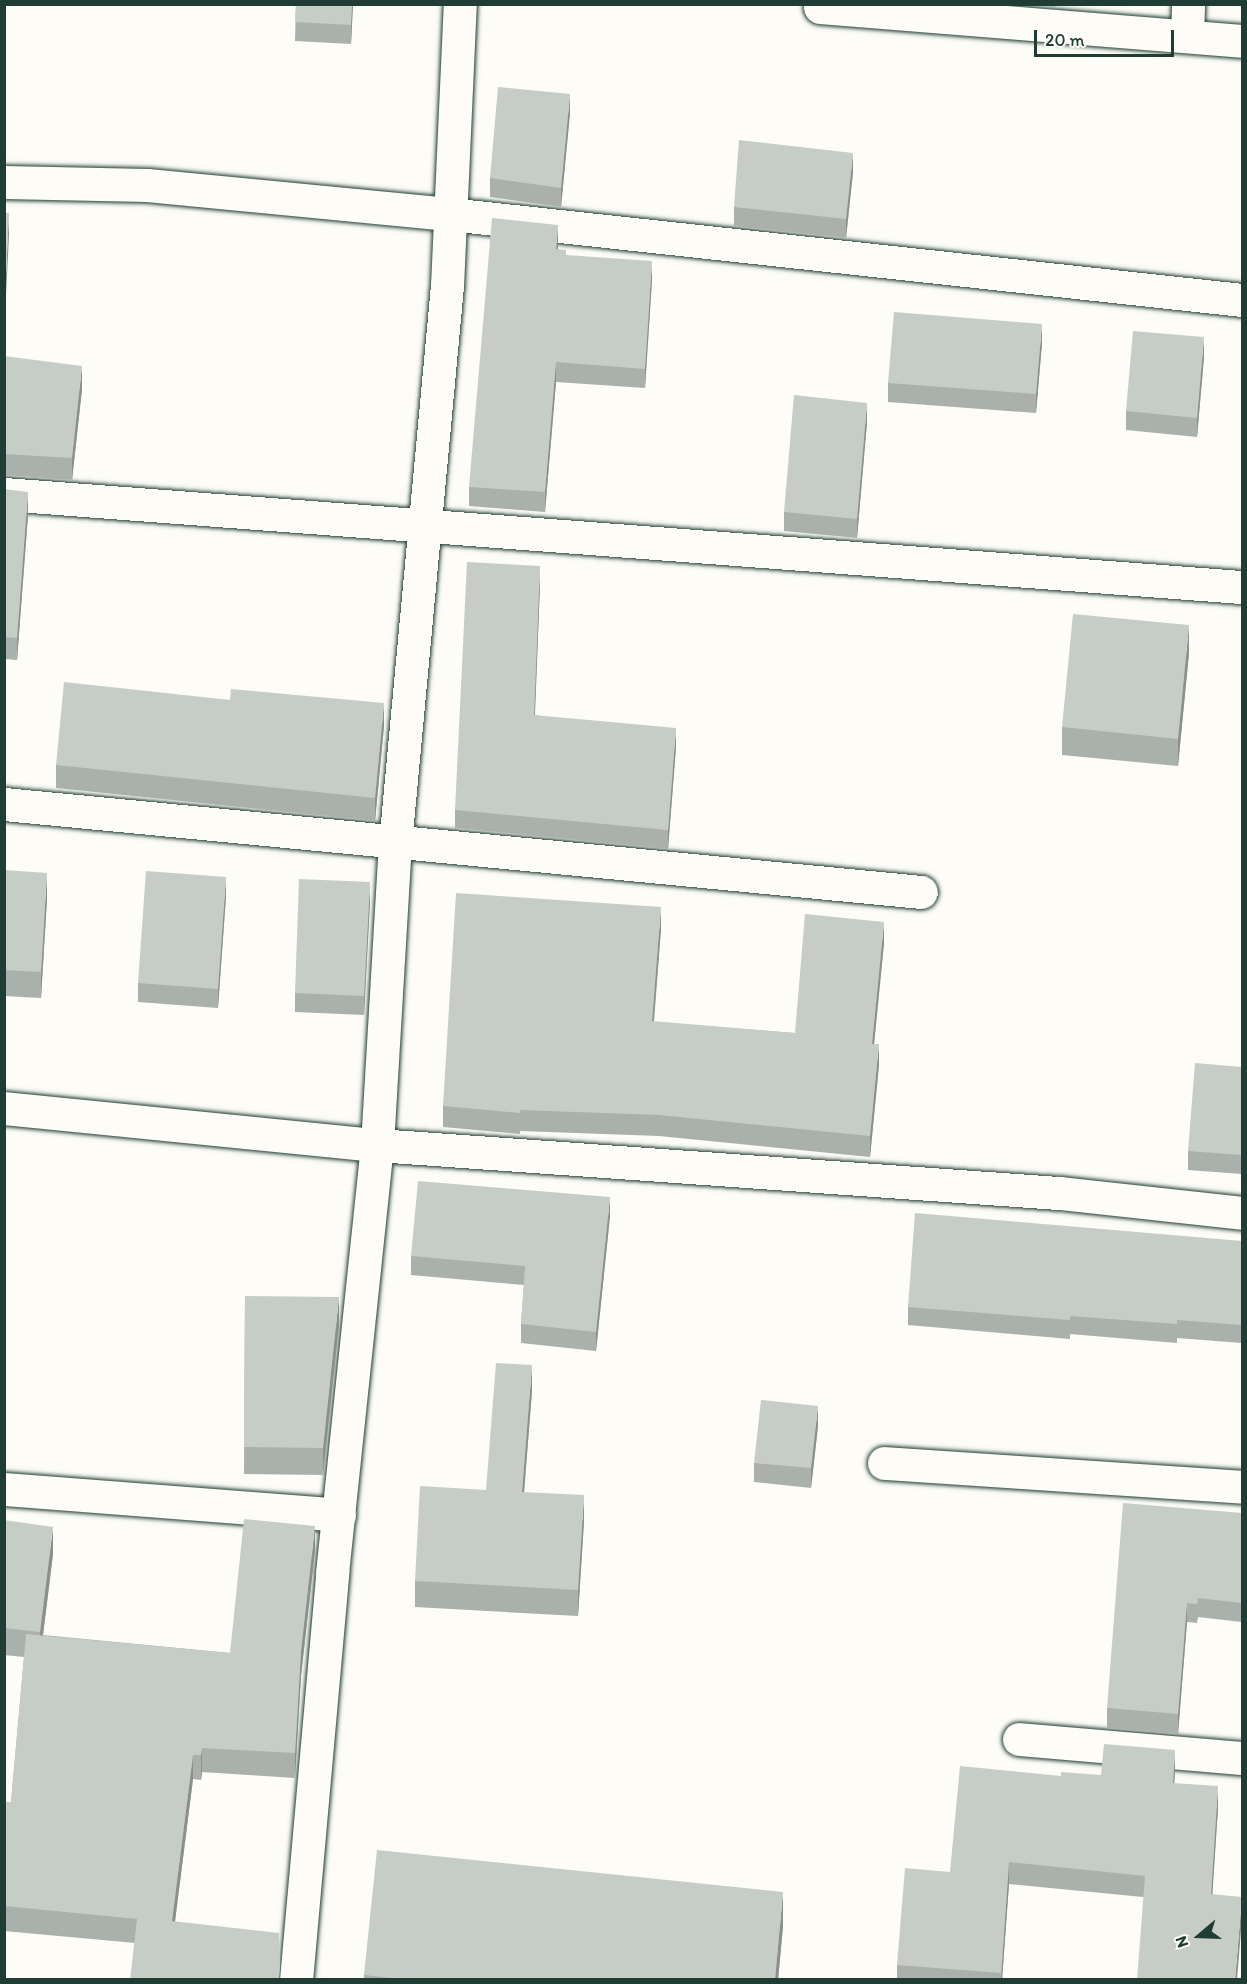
<!DOCTYPE html>
<html>
<head>
<meta charset="utf-8">
<style>
  body { margin:0 }
  #map { position:relative; width:1247px; height:1984px; overflow:hidden; background:#fdfcf7; font-family:Itim,sans-serif }
  div>[style] { position:absolute }
  .roads { filter:drop-shadow(0 0 2px #1f3d34) drop-shadow(0 0 2px #1f3d34) }
  .minor>* { height:33px; margin:-16.5px; padding:0 16.5px; transform-origin:16.5px; border-radius:16.5px; background:#fdfcf7 }
  .wall>* { inset:0; background:#aab0ab }
  .shaded-wall>* { inset:0; background:#8b908b }
  .building>* { inset:0; background:#c6cdc7 }
  span { translate:-50% -50%; white-space:nowrap; text-align:center; line-height:1.15; -webkit-text-stroke:5px #fdfcf7; paint-order:stroke }
  .frame { position:absolute; inset:0; border:6px solid #1f3d34; pointer-events:none }
  .north { position:absolute; left:1169px; top:1906px; width:60px; height:60px; -webkit-text-stroke:4px #fdfcf7; paint-order:stroke; rotate:251deg; font-size:16px; font-weight:700; line-height:24px; text-align:center; color:#1f3d34 }
  .north::after { content:''; display:block; margin:auto; width:21px; height:27px; background:#1f3d34; clip-path:polygon(50% 0,100% 100%,50% 72%,0 100%) }
  .scale { position:absolute; left:1034px; top:30px; width:140px; height:27px; box-sizing:border-box; border:3px solid #1f3d34; border-top:0; padding-left:8px; font-size:18px; line-height:21px; white-space:nowrap; color:#1f3d34; -webkit-text-stroke:4px #fdfcf7; paint-order:stroke }
</style>
</head>
<body>
<div id="map">
  <div class="roads">
    <div class="minor">
      <i style="left:820px;top:7px;width:423px;rotate:4.6deg"></i>
      <i style="left:1187px;top:36px;width:32px;rotate:-88deg"></i>
      <i style="left:4px;top:182px;width:143px;rotate:1.2deg"></i>
      <i style="left:147px;top:185px;width:303px;rotate:5.5deg"></i>
      <i style="left:449px;top:214px;width:798px;rotate:6.19deg"></i>
      <i style="left:4px;top:494px;width:1241px;rotate:4.3deg"></i>
      <i style="left:4px;top:804px;width:921px;rotate:5.48deg"></i>
      <i style="left:4px;top:1108px;width:375px;rotate:5.7deg"></i>
      <i style="left:377px;top:1145px;width:684px;rotate:4.03deg"></i>
      <i style="left:1059px;top:1193px;width:184px;rotate:6.2deg"></i>
      <i style="left:884px;top:1463px;width:359px;rotate:3.8deg"></i>
      <i style="left:4px;top:1489px;width:336px;rotate:4.4deg"></i>
      <i style="left:1019px;top:1739px;width:224px;rotate:4.9deg"></i>
      <i style="left:296px;top:1980px;width:409px;rotate:-84.9deg"></i>
      <i style="left:332px;top:1573px;width:430px;rotate:-84deg"></i>
      <i style="left:377px;top:1145px;width:302px;rotate:-86.6deg"></i>
      <i style="left:395px;top:844px;width:560px;rotate:-84.68deg"></i>
      <i style="left:447px;top:286px;width:282px;rotate:-87.4deg"></i>
    </div>
  </div>
  <div class="wall">
    <i style="clip-path:polygon(296px 4px,353px 4px,351px 44px,295px 41px)"></i>
    <i style="clip-path:polygon(1022px 4px,1055px 4px,1055px 7px)"></i>
    <i style="clip-path:polygon(570px 113px,561px 207px,490px 197px,490px 178px)"></i>
    <i style="clip-path:polygon(853px 172px,846px 238px,734px 226px,734px 207px)"></i>
    <i style="clip-path:polygon(558px 245px,558px 249px,566px 255px,652px 280px,645px 388px,556px 382px,545px 512px,469px 506px,469px 487px)"></i>
    <i style="clip-path:polygon(1042px 343px,1036px 413px,888px 402px,888px 383px)"></i>
    <i style="clip-path:polygon(4px 356px,82px 389px,72px 480px,5px 475px)"></i>
    <i style="clip-path:polygon(1204px 357px,1197px 437px,1126px 430px,1126px 411px)"></i>
    <i style="clip-path:polygon(867px 422px,857px 538px,784px 531px,784px 512px)"></i>
    <i style="clip-path:polygon(4px 489px,28px 515px,17px 660px,4px 659px)"></i>
    <i style="clip-path:polygon(540px 585px,535px 715px,676px 747px,668px 849px,455px 828px,455px 810px)"></i>
    <i style="clip-path:polygon(1189px 653px,1178px 766px,1062px 755px,1062px 727px)"></i>
    <i style="clip-path:polygon(230px 700px,384px 726px,375px 821px,56px 788px,56px 765px)"></i>
    <i style="clip-path:polygon(4px 870px,47px 899px,41px 998px,4px 996px)"></i>
    <i style="clip-path:polygon(226px 896px,218px 1008px,138px 1002px,138px 983px)"></i>
    <i style="clip-path:polygon(370px 901px,364px 1015px,295px 1012px,295px 993px)"></i>
    <i style="clip-path:polygon(661px 929px,654px 1022px,795px 1033px,884px 943px,874px 1044px,879px 1065px,870px 1157px,659px 1136px,520px 1131px,520px 1134px,443px 1127px,443px 1106px)"></i>
    <i style="clip-path:polygon(1242px 1067px,1242px 1174px,1188px 1170px,1188px 1151px)"></i>
    <i style="clip-path:polygon(610px 1216px,596px 1351px,521px 1343px,521px 1324px,524px 1285px,411px 1275px,411px 1256px)"></i>
    <i style="clip-path:polygon(1242px 1241px,1242px 1343px,1177px 1338px,1177px 1343px,1070px 1334px,1070px 1339px,908px 1325px,908px 1307px)"></i>
    <i style="clip-path:polygon(245px 1296px,339px 1325px,323px 1475px,244px 1474px)"></i>
    <i style="clip-path:polygon(532px 1391px,524px 1492px,584px 1521px,578px 1616px,415px 1607px,415px 1581px,486px 1490px)"></i>
    <i style="clip-path:polygon(818px 1426px,811px 1488px,754px 1482px,754px 1463px)"></i>
    <i style="clip-path:polygon(1242px 1513px,1242px 1622px,1198px 1617px,1197px 1623px,1187px 1622px,1178px 1734px,1107px 1728px,1107px 1708px)"></i>
    <i style="clip-path:polygon(4px 1520px,53px 1554px,43px 1635px,230px 1653px,315px 1551px,301px 1676px,295px 1778px,202px 1772px,201px 1780px,193px 1779px,175px 1921px,280px 1980px,135px 1943px,4px 1931px,4px 1802px,11px 1802px,24px 1657px,4px 1655px)"></i>
    <i style="clip-path:polygon(1175px 1771px,1174px 1783px,1218px 1808px,1212px 1894px,1242px 1918px,1143px 1897px,1009px 1884px,1002px 1980px,897px 1980px,897px 1965px,950px 1872px,1101px 1775px)"></i>
    <i style="clip-path:polygon(783px 1926px,778px 1980px,364px 1980px,364px 1975px)"></i>
  </div>
  <div class="shaded-wall">
    <i style="clip-path:polygon(352px 4px,353px 4px,351px 44px,351px 25px)"></i>
    <i style="clip-path:polygon(570px 94px,570px 113px,561px 207px,561px 188px)"></i>
    <i style="clip-path:polygon(853px 153px,853px 172px,846px 238px,846px 219px)"></i>
    <i style="clip-path:polygon(9px 213px,9px 235px,4px 337px,4px 315px)"></i>
    <i style="clip-path:polygon(558px 225px,558px 245px,556px 268px,556px 249px)"></i>
    <i style="clip-path:polygon(652px 261px,652px 280px,645px 388px,645px 369px)"></i>
    <i style="clip-path:polygon(1042px 324px,1042px 343px,1036px 413px,1036px 394px)"></i>
    <i style="clip-path:polygon(1204px 337px,1204px 357px,1197px 437px,1197px 418px)"></i>
    <i style="clip-path:polygon(556px 362px,556px 382px,545px 512px,545px 492px)"></i>
    <i style="clip-path:polygon(82px 366px,82px 389px,72px 480px,72px 458px)"></i>
    <i style="clip-path:polygon(867px 403px,867px 422px,857px 538px,857px 519px)"></i>
    <i style="clip-path:polygon(5px 453px,5px 475px,4px 476px,4px 454px)"></i>
    <i style="clip-path:polygon(28px 492px,28px 515px,17px 660px,17px 638px)"></i>
    <i style="clip-path:polygon(540px 566px,540px 585px,534px 734px,534px 715px)"></i>
    <i style="clip-path:polygon(1189px 625px,1189px 653px,1178px 766px,1178px 739px)"></i>
    <i style="clip-path:polygon(384px 703px,384px 726px,375px 821px,375px 798px)"></i>
    <i style="clip-path:polygon(676px 728px,676px 747px,668px 849px,668px 830px)"></i>
    <i style="clip-path:polygon(47px 873px,47px 899px,41px 998px,41px 972px)"></i>
    <i style="clip-path:polygon(226px 877px,226px 896px,218px 1008px,218px 989px)"></i>
    <i style="clip-path:polygon(370px 882px,370px 901px,364px 1015px,364px 996px)"></i>
    <i style="clip-path:polygon(661px 907px,661px 929px,652px 1042px,652px 1021px)"></i>
    <i style="clip-path:polygon(884px 922px,884px 943px,872px 1065px,872px 1044px)"></i>
    <i style="clip-path:polygon(879px 1044px,879px 1065px,870px 1157px,870px 1136px)"></i>
    <i style="clip-path:polygon(610px 1197px,610px 1216px,596px 1351px,596px 1332px)"></i>
    <i style="clip-path:polygon(339px 1297px,339px 1325px,323px 1475px,323px 1448px)"></i>
    <i style="clip-path:polygon(532px 1365px,532px 1391px,522px 1518px,522px 1492px)"></i>
    <i style="clip-path:polygon(818px 1406px,818px 1426px,811px 1488px,811px 1468px)"></i>
    <i style="clip-path:polygon(584px 1495px,584px 1521px,578px 1616px,578px 1590px)"></i>
    <i style="clip-path:polygon(315px 1526px,315px 1551px,301px 1676px,295px 1778px,295px 1753px,301px 1651px)"></i>
    <i style="clip-path:polygon(53px 1527px,53px 1554px,40px 1659px,40px 1632px)"></i>
    <i style="clip-path:polygon(1187px 1603px,1187px 1622px,1178px 1734px,1178px 1714px)"></i>
    <i style="clip-path:polygon(202px 1748px,202px 1772px,201px 1780px,201px 1755px)"></i>
    <i style="clip-path:polygon(1175px 1750px,1175px 1771px,1173px 1804px,1173px 1783px)"></i>
    <i style="clip-path:polygon(193px 1755px,193px 1779px,172px 1945px,172px 1921px)"></i>
    <i style="clip-path:polygon(1218px 1786px,1218px 1808px,1211px 1916px,1211px 1894px)"></i>
    <i style="clip-path:polygon(1009px 1862px,1009px 1884px,1002px 1980px,1001px 1980px)"></i>
    <i style="clip-path:polygon(783px 1892px,783px 1926px,778px 1980px,775px 1980px)"></i>
    <i style="clip-path:polygon(1242px 1897px,1242px 1918px,1237px 1980px,1235px 1980px)"></i>
  </div>
  <div class="building">
    <i style="clip-path:polygon(296px 4px,352px 4px,351px 25px,295px 22px)"></i>
    <i style="clip-path:polygon(498px 87px,570px 94px,561px 188px,490px 178px)"></i>
    <i style="clip-path:polygon(739px 140px,853px 153px,846px 219px,734px 207px)"></i>
    <i style="clip-path:polygon(4px 213px,9px 213px,4px 315px)"></i>
    <i style="clip-path:polygon(492px 218px,558px 225px,556px 249px,566px 250px,566px 255px,652px 261px,645px 369px,556px 362px,545px 492px,469px 487px)"></i>
    <i style="clip-path:polygon(894px 312px,1042px 324px,1036px 394px,888px 383px)"></i>
    <i style="clip-path:polygon(1133px 331px,1204px 337px,1197px 418px,1126px 411px)"></i>
    <i style="clip-path:polygon(4px 356px,82px 366px,72px 458px,4px 454px)"></i>
    <i style="clip-path:polygon(794px 395px,867px 403px,857px 519px,784px 512px)"></i>
    <i style="clip-path:polygon(4px 489px,28px 492px,17px 638px,4px 637px)"></i>
    <i style="clip-path:polygon(467px 562px,540px 566px,534px 715px,676px 728px,668px 830px,455px 810px)"></i>
    <i style="clip-path:polygon(1073px 614px,1189px 625px,1178px 739px,1062px 727px)"></i>
    <i style="clip-path:polygon(64px 682px,230px 700px,231px 689px,384px 703px,375px 798px,56px 765px)"></i>
    <i style="clip-path:polygon(4px 870px,47px 873px,41px 972px,4px 970px)"></i>
    <i style="clip-path:polygon(146px 871px,226px 877px,218px 989px,138px 983px)"></i>
    <i style="clip-path:polygon(299px 879px,370px 882px,364px 996px,295px 993px)"></i>
    <i style="clip-path:polygon(456px 893px,661px 907px,652px 1021px,795px 1033px,805px 914px,884px 922px,872px 1044px,879px 1044px,870px 1136px,659px 1115px,520px 1110px,520px 1113px,443px 1106px)"></i>
    <i style="clip-path:polygon(1195px 1063px,1242px 1067px,1242px 1155px,1188px 1151px)"></i>
    <i style="clip-path:polygon(418px 1181px,610px 1197px,596px 1332px,521px 1324px,525px 1266px,411px 1256px)"></i>
    <i style="clip-path:polygon(915px 1213px,1242px 1241px,1242px 1325px,1177px 1320px,1177px 1324px,1070px 1316px,1070px 1320px,908px 1307px)"></i>
    <i style="clip-path:polygon(245px 1296px,339px 1297px,323px 1448px,244px 1447px)"></i>
    <i style="clip-path:polygon(496px 1363px,532px 1365px,522px 1492px,584px 1495px,578px 1590px,415px 1581px,420px 1486px,486px 1490px)"></i>
    <i style="clip-path:polygon(761px 1400px,818px 1406px,811px 1468px,754px 1463px)"></i>
    <i style="clip-path:polygon(1123px 1503px,1242px 1513px,1242px 1603px,1198px 1598px,1197px 1604px,1187px 1603px,1178px 1714px,1107px 1708px)"></i>
    <i style="clip-path:polygon(244px 1519px,315px 1526px,301px 1651px,295px 1753px,202px 1748px,201px 1755px,193px 1755px,172px 1921px,279px 1933px,280px 1965px,279px 1980px,130px 1980px,137px 1919px,4px 1906px,4px 1802px,11px 1802px,26px 1634px,230px 1653px)"></i>
    <i style="clip-path:polygon(4px 1520px,53px 1527px,40px 1632px,4px 1628px)"></i>
    <i style="clip-path:polygon(1104px 1744px,1175px 1750px,1173px 1783px,1218px 1786px,1211px 1894px,1242px 1897px,1235px 1980px,1137px 1980px,1145px 1876px,1009px 1862px,1001px 1973px,897px 1965px,905px 1868px,950px 1872px,960px 1766px,1061px 1776px,1061px 1772px,1101px 1775px)"></i>
    <i style="clip-path:polygon(377px 1850px,783px 1892px,775px 1980px,408px 1980px,364px 1975px)"></i>
  </div>
  <div class="frame"></div>
  <div class="north">N</div>
  <div class="scale">20 m</div>
</div>
</body>
</html>
